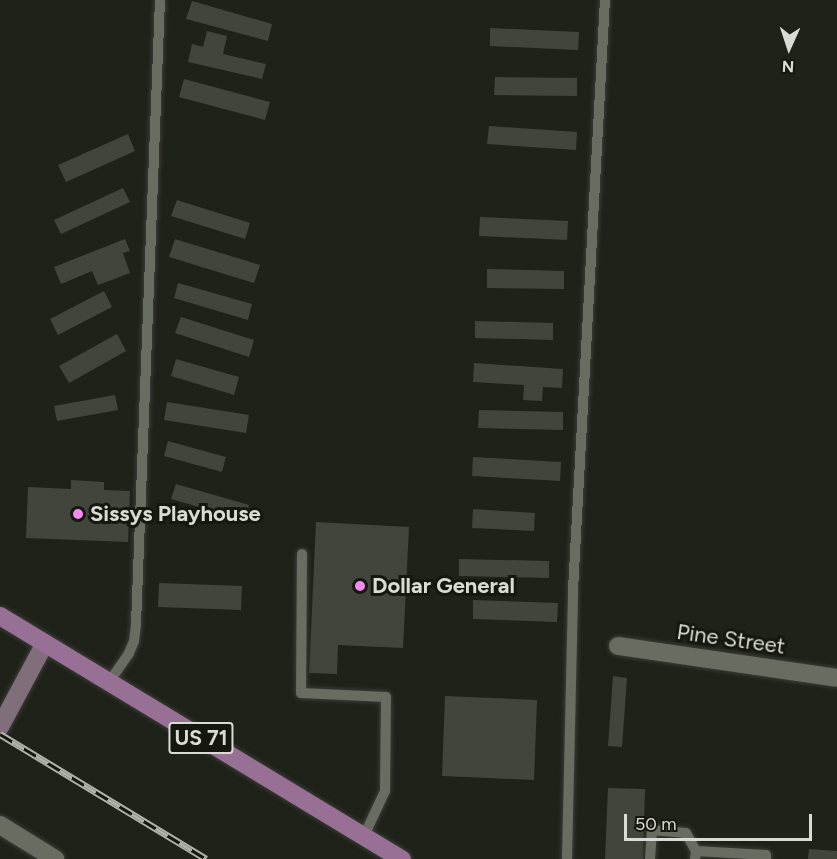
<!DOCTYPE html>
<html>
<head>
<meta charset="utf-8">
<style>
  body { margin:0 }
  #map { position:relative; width:837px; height:859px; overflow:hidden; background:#1f2219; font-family:Figtree,sans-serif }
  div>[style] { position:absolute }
  .building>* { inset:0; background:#42453b }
  .roads { filter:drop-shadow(0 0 2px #3b3d37) drop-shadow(0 0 2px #3b3d37) }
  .lane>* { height:10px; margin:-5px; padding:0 5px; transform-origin:5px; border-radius:5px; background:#696c61 }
  .street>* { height:18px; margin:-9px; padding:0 9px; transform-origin:9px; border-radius:9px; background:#696c61 }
  .secondary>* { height:18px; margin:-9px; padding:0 9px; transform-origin:9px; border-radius:9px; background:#816e7b }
  .primary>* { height:18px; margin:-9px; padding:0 9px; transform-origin:9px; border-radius:9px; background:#987096 }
  .rail>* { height:7px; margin-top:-3.5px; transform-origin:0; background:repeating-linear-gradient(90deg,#161810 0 14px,#b0b2ab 0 28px); box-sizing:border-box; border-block:2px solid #b0b2ab }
  .dots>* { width:16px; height:16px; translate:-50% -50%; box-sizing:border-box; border:3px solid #161810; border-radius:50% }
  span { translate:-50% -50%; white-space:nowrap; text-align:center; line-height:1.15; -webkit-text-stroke:6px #161810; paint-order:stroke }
  .shield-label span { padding:2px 4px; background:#161810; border:2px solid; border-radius:4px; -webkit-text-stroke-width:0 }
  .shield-label { font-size:21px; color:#d9dbd5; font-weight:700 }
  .poi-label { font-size:22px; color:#d9dbd5; font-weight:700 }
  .left { translate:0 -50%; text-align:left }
  .street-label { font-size:22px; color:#d9dbd5 }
  .north { position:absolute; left:759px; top:18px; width:60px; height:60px; -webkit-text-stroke:4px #161810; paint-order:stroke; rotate:183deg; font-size:16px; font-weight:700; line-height:24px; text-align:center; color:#d9dbd5 }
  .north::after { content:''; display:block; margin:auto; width:21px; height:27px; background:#d9dbd5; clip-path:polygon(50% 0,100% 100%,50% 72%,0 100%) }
  .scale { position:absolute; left:624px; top:814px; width:188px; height:27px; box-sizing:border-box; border:3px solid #d9dbd5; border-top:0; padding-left:8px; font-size:18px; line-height:21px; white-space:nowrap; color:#d9dbd5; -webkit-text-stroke:4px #161810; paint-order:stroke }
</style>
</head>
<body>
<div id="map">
  <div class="building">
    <i style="clip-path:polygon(192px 1px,272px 24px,268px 41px,186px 19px)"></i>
    <i style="clip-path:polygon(490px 28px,579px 32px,578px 50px,490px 46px)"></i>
    <i style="clip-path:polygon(207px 31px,227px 36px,223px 54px,266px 64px,262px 79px,188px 62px,192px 44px,203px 47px)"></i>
    <i style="clip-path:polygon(495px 77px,577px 78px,577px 96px,494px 95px)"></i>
    <i style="clip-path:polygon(184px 79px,270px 102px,265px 120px,179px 97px)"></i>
    <i style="clip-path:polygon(489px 126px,577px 132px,576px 150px,487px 144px)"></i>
    <i style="clip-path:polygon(128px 134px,135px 151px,66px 182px,58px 165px)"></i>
    <i style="clip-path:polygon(123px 188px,130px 202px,61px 234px,54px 220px)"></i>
    <i style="clip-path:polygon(177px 200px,250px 223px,245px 239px,171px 216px)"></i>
    <i style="clip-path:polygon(480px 217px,568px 221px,567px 240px,479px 236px)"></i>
    <i style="clip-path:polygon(125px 239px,130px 251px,123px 253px,130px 273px,98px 285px,92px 271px,61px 284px,54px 267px)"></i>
    <i style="clip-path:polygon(175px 239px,260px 265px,254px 283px,169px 257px)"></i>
    <i style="clip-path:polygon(487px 269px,564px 271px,564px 289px,487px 288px)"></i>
    <i style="clip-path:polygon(178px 283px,252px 304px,248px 320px,174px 298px)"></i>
    <i style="clip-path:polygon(104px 291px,112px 307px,58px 335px,50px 319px)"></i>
    <i style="clip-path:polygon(181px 317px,254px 340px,249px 357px,175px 333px)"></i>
    <i style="clip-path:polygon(475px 321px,553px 323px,553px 340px,475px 338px)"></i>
    <i style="clip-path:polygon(117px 334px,126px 351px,69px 383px,59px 366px)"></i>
    <i style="clip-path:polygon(176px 359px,239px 377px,234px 395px,171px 376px)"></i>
    <i style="clip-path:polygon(474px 363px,563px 369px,562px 388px,543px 387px,542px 401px,523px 400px,524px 385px,473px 382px)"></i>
    <i style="clip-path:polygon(115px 395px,118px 410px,57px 421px,54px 406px)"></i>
    <i style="clip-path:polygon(167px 402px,249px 415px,246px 433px,164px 420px)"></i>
    <i style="clip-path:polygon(479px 410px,563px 412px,563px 430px,478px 428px)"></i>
    <i style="clip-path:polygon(168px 441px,226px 457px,222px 472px,164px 456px)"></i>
    <i style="clip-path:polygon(473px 457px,561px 462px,560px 481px,472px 476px)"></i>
    <i style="clip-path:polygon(71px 480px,104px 482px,104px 490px,130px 491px,128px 542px,26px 538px,28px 487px,71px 489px)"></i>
    <i style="clip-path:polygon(176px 484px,249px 505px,245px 520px,171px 499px)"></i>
    <i style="clip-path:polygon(473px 509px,535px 513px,534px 531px,472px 528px)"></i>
    <i style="clip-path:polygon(316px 522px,409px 527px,403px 648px,338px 645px,337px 674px,309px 673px)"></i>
    <i style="clip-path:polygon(459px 559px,549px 561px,549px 578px,459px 576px)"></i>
    <i style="clip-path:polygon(159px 583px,242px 586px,241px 610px,158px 607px)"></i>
    <i style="clip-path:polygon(473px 600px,558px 603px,557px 622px,473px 619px)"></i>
    <i style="clip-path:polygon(613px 676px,627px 678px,622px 747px,608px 746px)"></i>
    <i style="clip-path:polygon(445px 696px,537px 700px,534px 780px,442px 776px)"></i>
    <i style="clip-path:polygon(608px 788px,645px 789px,643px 859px,605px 859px)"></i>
    <i style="clip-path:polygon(809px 849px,837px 851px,837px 859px,808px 859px)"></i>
  </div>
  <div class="roads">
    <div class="lane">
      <i style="left:302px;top:554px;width:139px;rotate:90.4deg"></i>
      <i style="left:301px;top:693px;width:85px;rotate:2.7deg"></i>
      <i style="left:386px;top:697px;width:94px;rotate:90.6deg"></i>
      <i style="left:385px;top:791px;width:50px;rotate:115deg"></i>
      <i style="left:109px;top:682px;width:35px;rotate:-55deg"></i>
      <i style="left:129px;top:653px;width:13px;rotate:-67deg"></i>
      <i style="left:134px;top:641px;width:17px;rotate:-83deg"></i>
      <i style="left:136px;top:624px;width:624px;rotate:-87.8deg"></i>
      <i style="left:567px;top:859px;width:269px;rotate:-88.7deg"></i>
      <i style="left:573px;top:590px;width:591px;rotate:-86.9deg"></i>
      <i style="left:650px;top:859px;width:29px;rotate:-86deg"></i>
      <i style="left:652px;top:830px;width:34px;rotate:5deg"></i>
      <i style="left:686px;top:833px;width:21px;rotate:61deg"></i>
      <i style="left:695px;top:859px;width:8px;rotate:-83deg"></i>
      <i style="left:696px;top:851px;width:70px;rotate:3.3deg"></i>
      <i style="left:766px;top:855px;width:4px;rotate:90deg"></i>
    </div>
    <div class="street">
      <i style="left:618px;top:646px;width:221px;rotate:8.3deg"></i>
      <i style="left:0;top:825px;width:65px;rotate:31.7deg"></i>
    </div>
    <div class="secondary">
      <i style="left:0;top:727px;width:95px;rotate:-61.8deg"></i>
    </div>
    <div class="primary">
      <i style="left:0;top:616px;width:470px;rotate:31.2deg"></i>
    </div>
  </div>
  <div class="rail">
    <i style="left:0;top:734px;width:241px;rotate:31.2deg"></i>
  </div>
  <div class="dots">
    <i style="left:78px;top:514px;background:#f28af3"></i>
    <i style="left:360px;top:586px;background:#f28af3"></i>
  </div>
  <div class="shield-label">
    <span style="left:201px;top:738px">US 71</span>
  </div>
  <div class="poi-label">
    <span class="left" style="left:90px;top:514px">Sissys Playhouse</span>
    <span class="left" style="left:372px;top:586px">Dollar General</span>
  </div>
  <div class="street-label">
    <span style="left:731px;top:639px;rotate:8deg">Pine Street</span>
  </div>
  <div class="north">N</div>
  <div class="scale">50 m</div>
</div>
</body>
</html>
